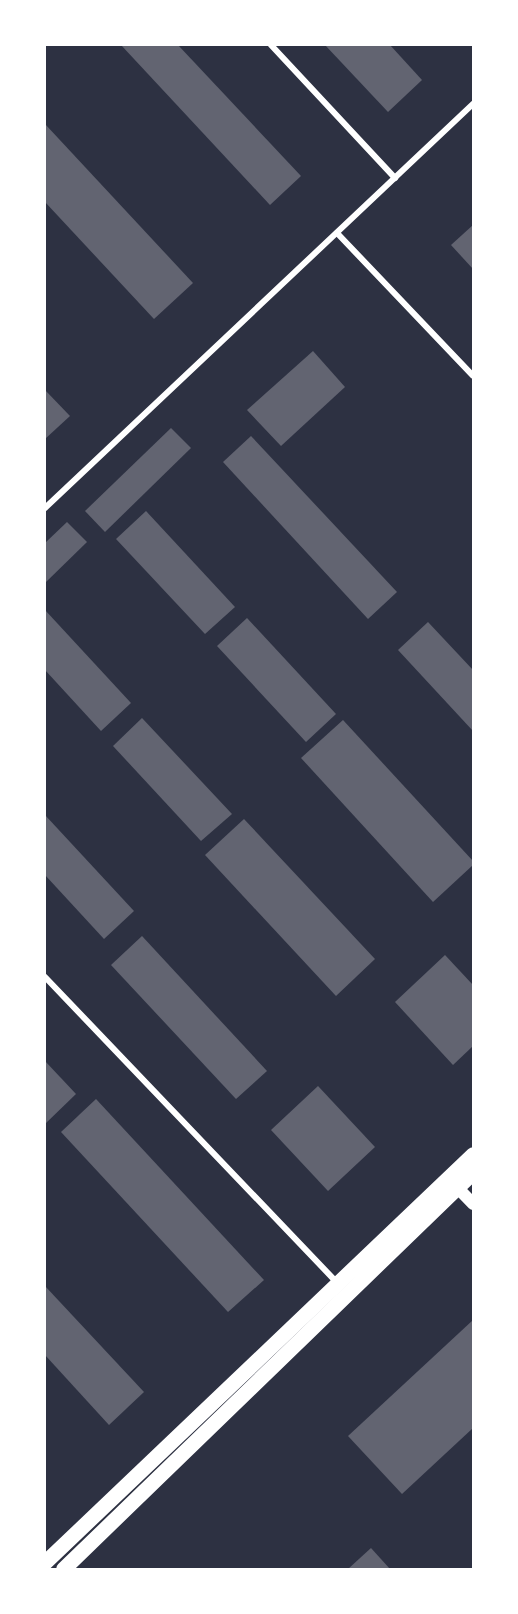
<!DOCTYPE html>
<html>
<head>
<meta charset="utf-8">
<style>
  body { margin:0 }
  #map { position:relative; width:518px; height:1614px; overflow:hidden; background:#2d3142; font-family:"Open Sans",sans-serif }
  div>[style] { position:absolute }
  .building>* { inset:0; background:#626471 }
  .minor>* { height:6px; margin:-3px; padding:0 3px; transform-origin:3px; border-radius:3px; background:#fff }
  .secondary>* { height:12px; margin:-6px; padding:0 6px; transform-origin:6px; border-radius:6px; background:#fff }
  .primary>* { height:15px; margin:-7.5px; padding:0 7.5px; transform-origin:7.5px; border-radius:7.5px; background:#fff }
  span { translate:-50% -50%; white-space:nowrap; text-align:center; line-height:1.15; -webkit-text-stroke:6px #fff; paint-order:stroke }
  .frame { position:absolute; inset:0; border:46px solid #fff; pointer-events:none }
</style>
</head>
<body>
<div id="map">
  <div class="building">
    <i style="clip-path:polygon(121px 45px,178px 45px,301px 176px,270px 205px)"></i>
    <i style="clip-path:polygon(325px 45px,390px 45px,422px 80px,388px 112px)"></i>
    <i style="clip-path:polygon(45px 124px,193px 283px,154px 319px,45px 202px)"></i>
    <i style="clip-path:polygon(473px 225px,473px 269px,451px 245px)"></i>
    <i style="clip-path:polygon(313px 351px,345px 387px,281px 446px,247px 410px)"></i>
    <i style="clip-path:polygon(45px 390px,70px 416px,45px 439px)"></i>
    <i style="clip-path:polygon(171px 428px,191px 448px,105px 532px,85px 511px)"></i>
    <i style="clip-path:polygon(251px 436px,397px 592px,368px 619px,223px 462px)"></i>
    <i style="clip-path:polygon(146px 511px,235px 607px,205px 634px,116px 539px)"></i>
    <i style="clip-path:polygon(67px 522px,87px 542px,45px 583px,45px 543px)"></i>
    <i style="clip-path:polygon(45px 610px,131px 703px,101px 731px,45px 670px)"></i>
    <i style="clip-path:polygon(247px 618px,336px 714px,306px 742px,217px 646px)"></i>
    <i style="clip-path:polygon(428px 622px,473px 670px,473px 731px,398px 650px)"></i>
    <i style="clip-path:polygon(142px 718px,232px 814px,201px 841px,113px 746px)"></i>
    <i style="clip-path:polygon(343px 720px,473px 861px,473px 865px,433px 902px,301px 758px)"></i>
    <i style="clip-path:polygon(45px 815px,134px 911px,104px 939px,45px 875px)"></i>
    <i style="clip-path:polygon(244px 819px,375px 959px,336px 996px,205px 855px)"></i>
    <i style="clip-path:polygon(142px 936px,267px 1071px,236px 1099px,111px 965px)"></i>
    <i style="clip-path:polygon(445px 955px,473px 985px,473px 1046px,453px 1065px,395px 1002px)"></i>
    <i style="clip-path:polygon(45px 1061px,76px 1094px,45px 1124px)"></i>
    <i style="clip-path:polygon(318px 1086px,375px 1147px,328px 1191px,271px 1130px)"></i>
    <i style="clip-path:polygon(96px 1099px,264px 1280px,228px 1312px,61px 1132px)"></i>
    <i style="clip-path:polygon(45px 1286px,144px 1392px,109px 1425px,45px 1355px)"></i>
    <i style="clip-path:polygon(473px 1320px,473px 1428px,402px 1494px,348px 1436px)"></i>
    <i style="clip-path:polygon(371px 1548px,390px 1569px,348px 1569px)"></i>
  </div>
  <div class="minor">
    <i style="left:271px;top:45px;width:182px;rotate:47deg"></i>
    <i style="left:337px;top:233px;width:197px;rotate:46.4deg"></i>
    <i style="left:45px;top:508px;width:589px;rotate:-43.35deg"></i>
    <i style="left:45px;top:977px;width:423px;rotate:46.3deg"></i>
  </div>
  <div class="secondary">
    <i style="left:451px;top:1181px;width:32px;rotate:46deg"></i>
  </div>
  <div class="primary">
    <i style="left:45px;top:1562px;width:591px;rotate:-43.63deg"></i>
    <i style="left:63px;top:1569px;width:571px;rotate:-44.08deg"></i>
  </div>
  <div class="frame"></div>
</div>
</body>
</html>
